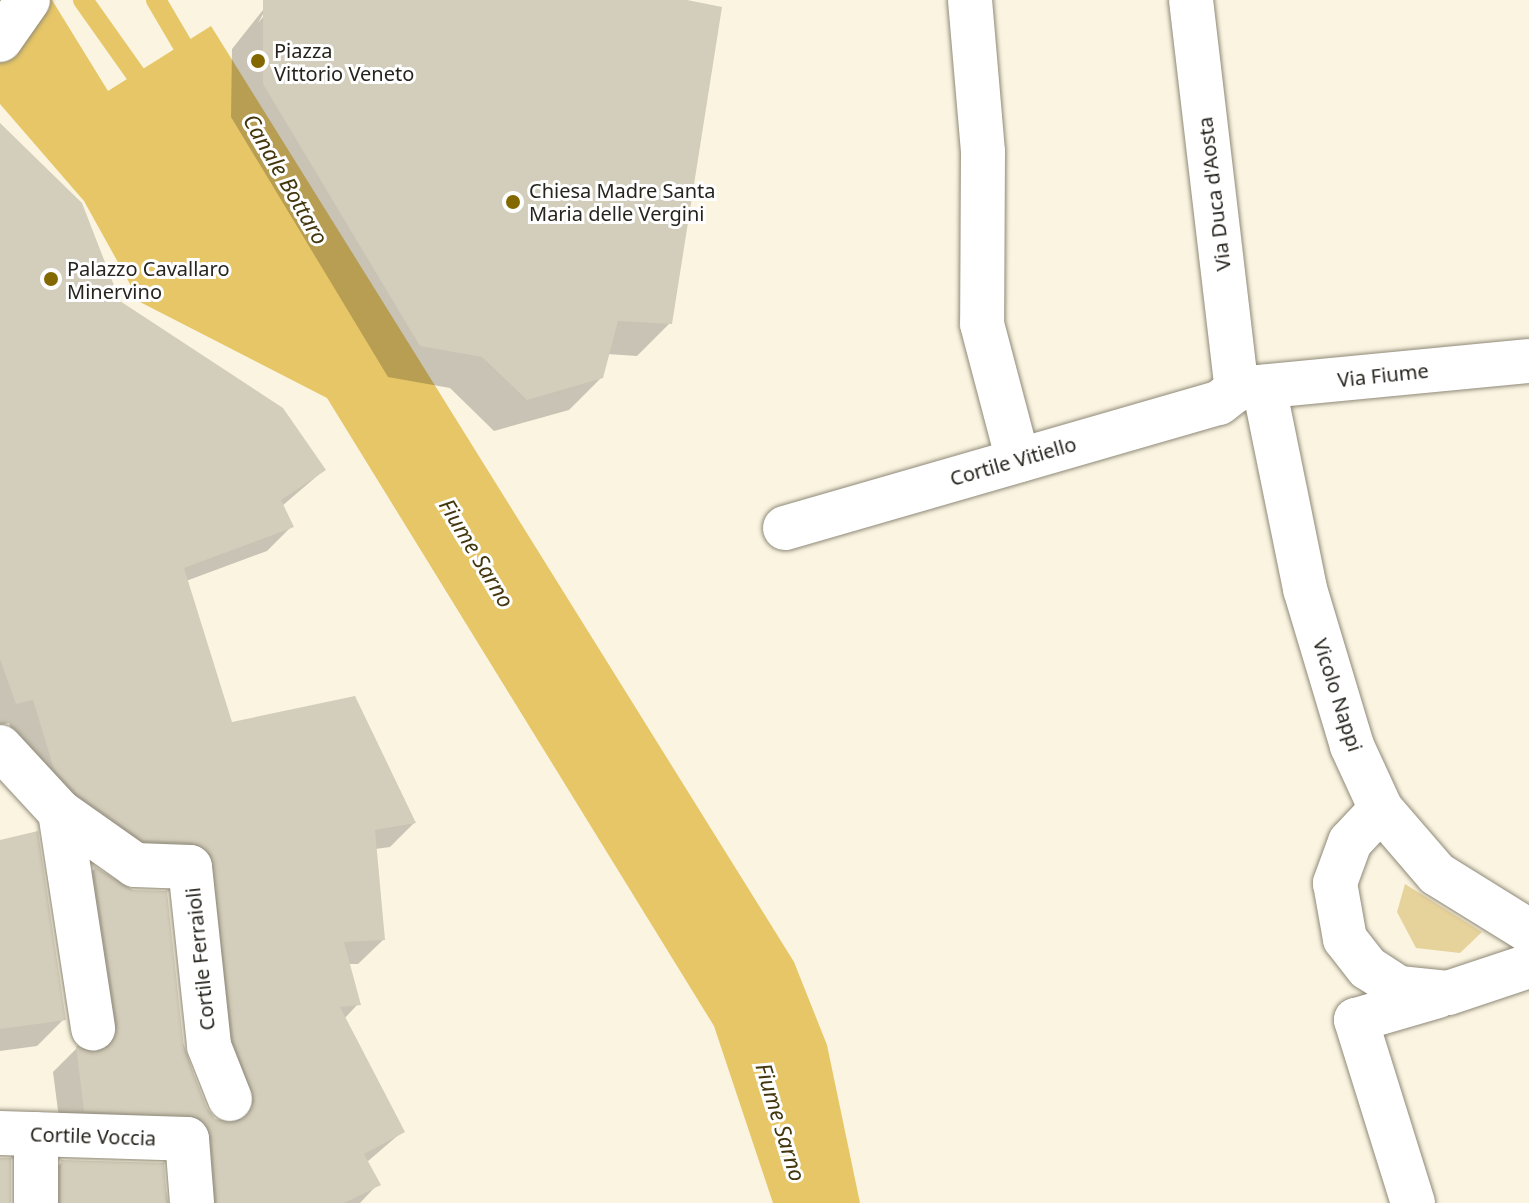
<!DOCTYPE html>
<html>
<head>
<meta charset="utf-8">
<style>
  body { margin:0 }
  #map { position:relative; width:1529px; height:1203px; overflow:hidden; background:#faf4e1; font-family:"Noto Sans",sans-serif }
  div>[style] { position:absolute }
  .green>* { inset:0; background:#e6d29b }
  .water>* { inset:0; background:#e6c667 }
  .shadow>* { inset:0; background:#0003 }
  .stream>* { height:20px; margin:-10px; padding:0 10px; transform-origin:10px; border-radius:10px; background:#e6c667 }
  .building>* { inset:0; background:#d3cdbb }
  .roads { filter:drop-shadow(0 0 2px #8f8978) drop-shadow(0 0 2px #8f8978) }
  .minor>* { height:44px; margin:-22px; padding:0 22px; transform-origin:22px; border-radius:22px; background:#fff }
  .major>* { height:44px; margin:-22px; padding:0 22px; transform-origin:22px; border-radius:22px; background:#fff }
  .dots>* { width:22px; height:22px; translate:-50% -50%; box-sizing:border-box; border:4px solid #fff; border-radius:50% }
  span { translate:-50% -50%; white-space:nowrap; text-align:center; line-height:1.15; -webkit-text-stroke:6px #fff; paint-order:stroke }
  .poi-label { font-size:20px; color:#26241d }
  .left { translate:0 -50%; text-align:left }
  .street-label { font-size:20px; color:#26241d }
  .water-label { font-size:22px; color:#44370e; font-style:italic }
</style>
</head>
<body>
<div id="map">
  <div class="green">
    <i style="clip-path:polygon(1405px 884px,1482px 932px,1460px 953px,1416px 948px,1397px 912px)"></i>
  </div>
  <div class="water">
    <i style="clip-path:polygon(0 0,52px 0,108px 91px,211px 26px,794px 962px,827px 1045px,860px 1203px,773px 1203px,714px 1026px,327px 398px,140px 302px,84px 201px,0 104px)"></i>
  </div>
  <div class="shadow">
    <i style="clip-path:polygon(271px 0,258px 23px,277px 0,677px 0,670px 323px,637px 356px,607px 354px,602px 377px,569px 410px,494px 431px,450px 388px,388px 377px,231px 117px,232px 49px)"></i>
    <i style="clip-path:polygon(0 126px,119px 302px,324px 470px,282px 506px,291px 527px,267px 551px,186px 581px,231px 724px,414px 823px,390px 847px,375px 849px,383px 940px,358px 964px,348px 964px,358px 1004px,344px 1019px,403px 1131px,367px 1162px,378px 1184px,360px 1203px,190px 1203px,189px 1162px,61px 1134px,53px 1072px,77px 1048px,94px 1049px,70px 892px,94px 869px,133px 892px,205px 1109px,214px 1121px,230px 1123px,210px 1065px,188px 878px,30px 793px,9px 723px,0 725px)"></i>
    <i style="clip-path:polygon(0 842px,64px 1019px,37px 1046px,0 1051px)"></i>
    <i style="clip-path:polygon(62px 1162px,162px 1165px,168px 1203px,37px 1203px,38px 1186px)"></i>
  </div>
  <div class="stream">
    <i style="left:83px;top:0;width:118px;rotate:54.7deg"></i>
    <i style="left:156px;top:0;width:79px;rotate:59.5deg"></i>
  </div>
  <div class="building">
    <i style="clip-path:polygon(263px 0,687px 0,722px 7px,672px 324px,618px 321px,603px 378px,527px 400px,482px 357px,420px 346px,263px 84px)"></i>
    <i style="clip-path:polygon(0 123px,82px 203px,120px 301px,283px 408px,326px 470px,281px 500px,294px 527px,184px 568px,232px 722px,355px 696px,416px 823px,375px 830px,385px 940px,344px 942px,361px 1005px,340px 1007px,405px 1132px,364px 1154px,381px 1185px,344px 1203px,217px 1203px,212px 1136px,200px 1118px,84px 1111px,76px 1046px,108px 1048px,118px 1025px,94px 866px,133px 890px,167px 891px,184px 1049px,207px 1108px,215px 1119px,238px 1122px,255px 1102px,234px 1040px,211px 854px,192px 842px,143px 840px,77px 793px,54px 769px,33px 700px,16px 704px,0 659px)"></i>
    <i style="clip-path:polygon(38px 831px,66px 1020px,0 1029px,0 840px)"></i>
    <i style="clip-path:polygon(0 1158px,11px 1158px,11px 1203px,0 1203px)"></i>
    <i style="clip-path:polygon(61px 1160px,164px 1163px,167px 1203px,61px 1203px)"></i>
  </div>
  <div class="roads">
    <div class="minor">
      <i style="left:970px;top:0;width:153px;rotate:85.1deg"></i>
      <i style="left:983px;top:152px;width:172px;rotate:90.3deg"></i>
      <i style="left:982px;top:324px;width:141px;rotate:75.2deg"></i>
      <i style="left:1191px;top:0;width:392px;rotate:83.3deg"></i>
      <i style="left:1264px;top:387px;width:206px;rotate:78.5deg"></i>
      <i style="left:1305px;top:589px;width:164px;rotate:73.3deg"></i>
      <i style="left:1352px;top:746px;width:69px;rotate:65.3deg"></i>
      <i style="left:1381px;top:809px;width:86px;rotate:49.3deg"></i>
      <i style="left:1437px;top:874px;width:108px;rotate:31.8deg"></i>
      <i style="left:1237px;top:389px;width:293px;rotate:-5.5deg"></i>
      <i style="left:785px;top:528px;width:452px;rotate:-16.1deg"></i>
      <i style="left:1219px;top:403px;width:23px;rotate:-38deg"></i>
      <i style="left:0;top:747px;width:88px;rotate:47.3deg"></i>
      <i style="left:60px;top:812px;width:219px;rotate:81.3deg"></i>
      <i style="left:1381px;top:809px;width:45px;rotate:133.2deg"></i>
      <i style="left:1350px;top:842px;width:44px;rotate:110.1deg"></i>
      <i style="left:1335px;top:883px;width:57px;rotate:79.9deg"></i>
      <i style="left:1345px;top:939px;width:37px;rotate:52deg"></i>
      <i style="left:1368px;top:968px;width:37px;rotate:33deg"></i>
      <i style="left:1399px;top:988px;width:49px;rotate:5.8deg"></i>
      <i style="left:1448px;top:993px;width:85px;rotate:-18.4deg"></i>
      <i style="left:60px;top:812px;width:92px;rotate:35.2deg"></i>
      <i style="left:135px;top:865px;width:55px;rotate:2.1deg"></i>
      <i style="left:190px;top:867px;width:180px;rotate:83.9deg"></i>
      <i style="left:209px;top:1046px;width:57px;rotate:68.4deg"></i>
      <i style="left:0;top:1133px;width:187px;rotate:1.8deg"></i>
      <i style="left:187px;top:1139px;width:64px;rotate:85.5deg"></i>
      <i style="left:36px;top:1203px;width:69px;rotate:-90deg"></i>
      <i style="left:1413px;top:1203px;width:192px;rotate:-107.3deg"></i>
      <i style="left:1356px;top:1020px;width:85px;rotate:-16.3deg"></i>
    </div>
    <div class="major">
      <i style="left:0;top:40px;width:49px;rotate:-55deg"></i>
    </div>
  </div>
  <div class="dots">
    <i style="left:258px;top:61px;background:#836800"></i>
    <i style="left:513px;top:202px;background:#836800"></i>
    <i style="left:51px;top:279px;background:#836800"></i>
  </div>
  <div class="poi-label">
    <span class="left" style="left:274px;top:62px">Piazza<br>Vittorio Veneto</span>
    <span class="left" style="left:529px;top:202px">Chiesa Madre Santa<br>Maria delle Vergini</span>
    <span class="left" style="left:67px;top:280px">Palazzo Cavallaro<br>Minervino</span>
  </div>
  <div class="street-label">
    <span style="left:1214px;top:194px;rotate:-97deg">Via Duca d'Aosta</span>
    <span style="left:1383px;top:375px;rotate:-6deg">Via Fiume</span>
    <span style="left:1013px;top:461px;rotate:-16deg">Cortile Vitiello</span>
    <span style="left:1338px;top:695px;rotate:72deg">Vicolo Nappi</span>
    <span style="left:200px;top:959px;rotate:-96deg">Cortile Ferraioli</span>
    <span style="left:93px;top:1136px;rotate:2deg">Cortile Voccia</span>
  </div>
  <div class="water-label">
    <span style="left:286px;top:179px;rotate:60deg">Canale Bottaro</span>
    <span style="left:477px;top:553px;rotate:59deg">Fiume Sarno</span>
    <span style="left:781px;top:1122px;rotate:73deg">Fiume Sarno</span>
  </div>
</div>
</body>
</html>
